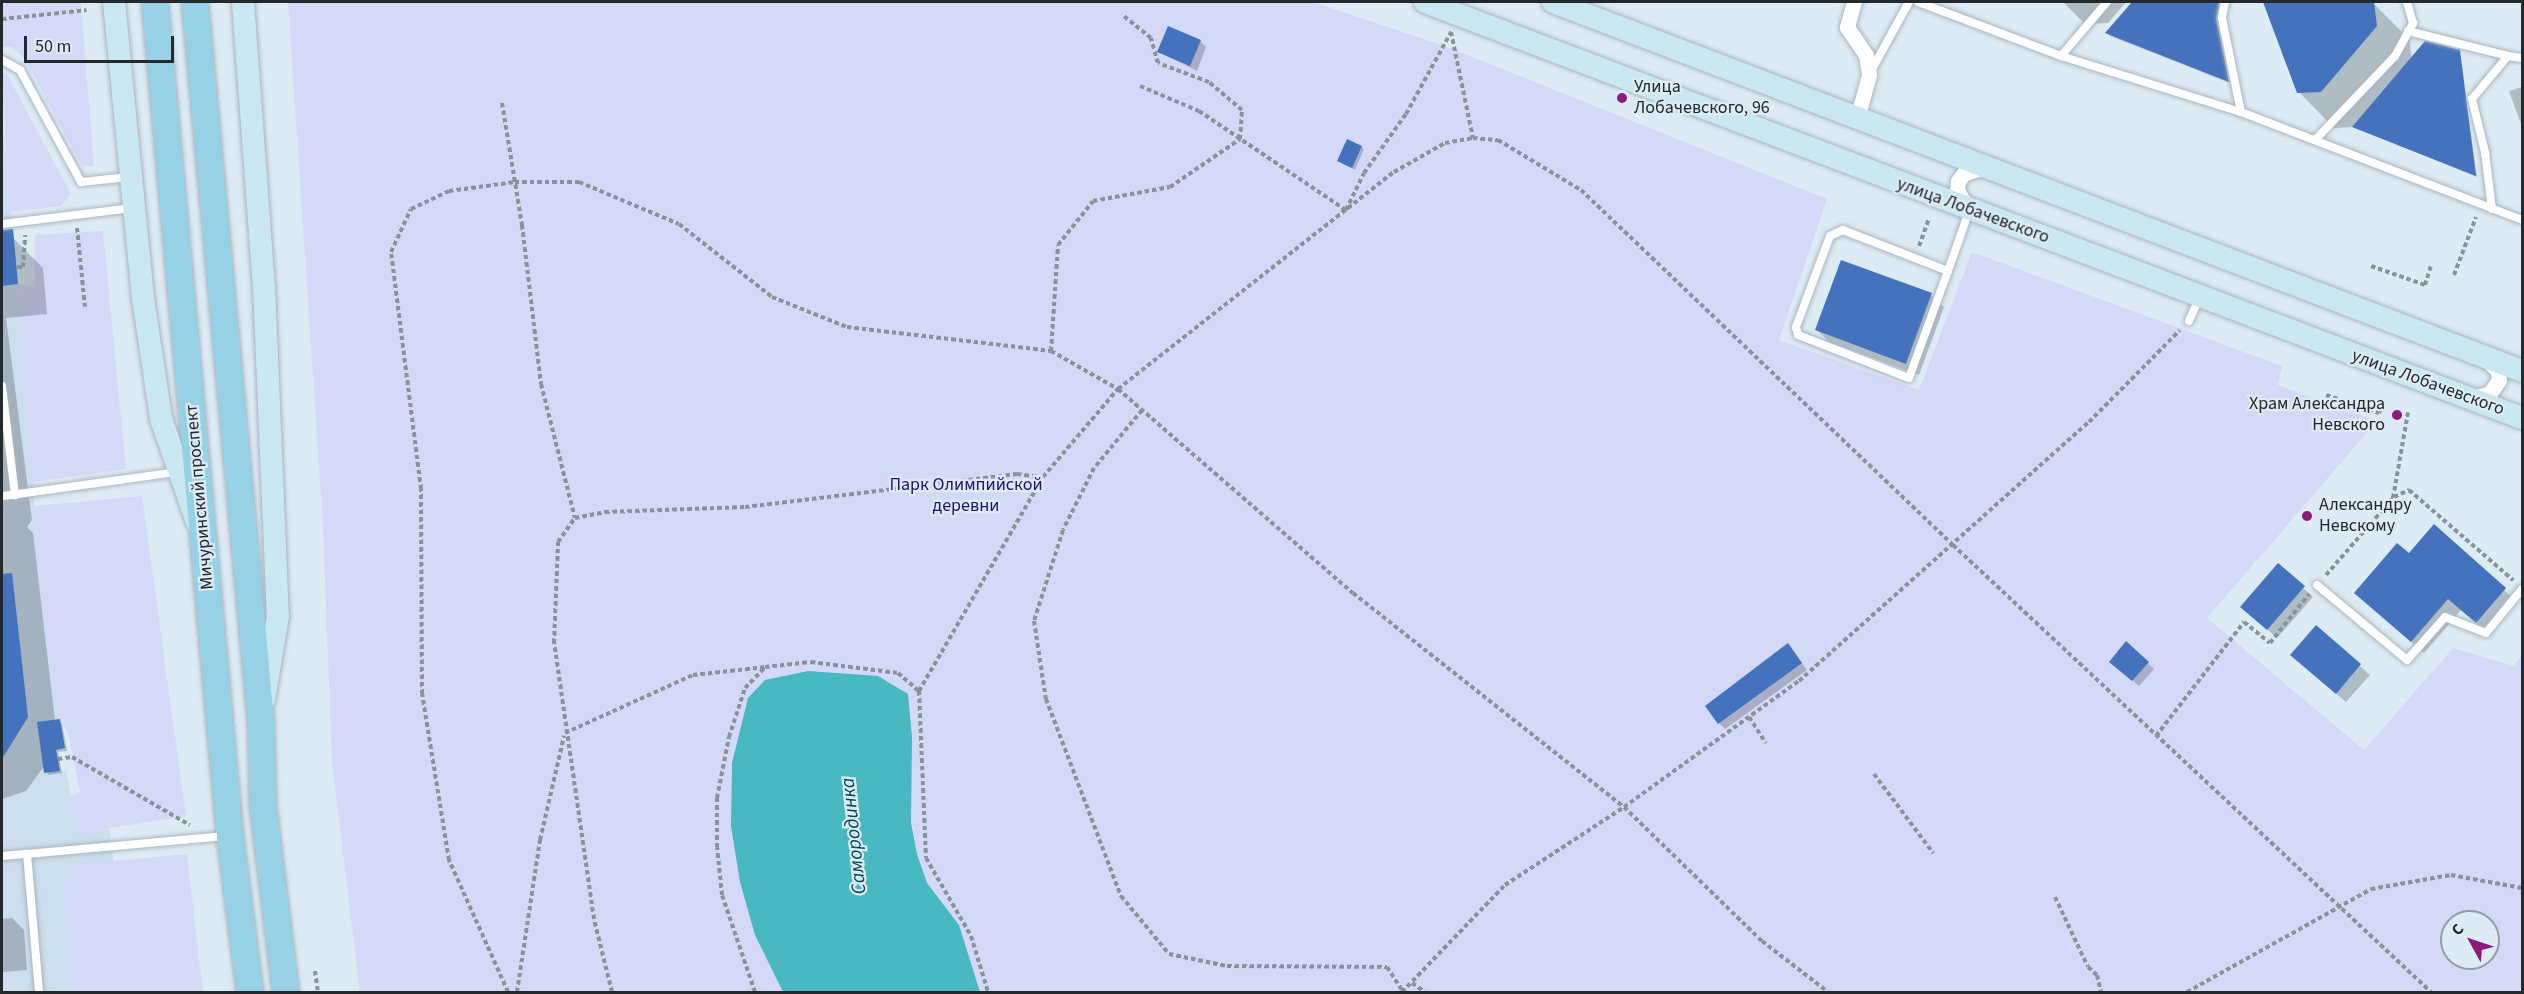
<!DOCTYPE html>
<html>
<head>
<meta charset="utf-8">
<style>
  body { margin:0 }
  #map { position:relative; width:2524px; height:994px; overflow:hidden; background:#ddebf5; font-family:"Source Sans 3",sans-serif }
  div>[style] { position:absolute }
  .built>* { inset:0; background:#ccdfee }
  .green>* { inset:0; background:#d4d9f8 }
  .water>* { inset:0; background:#48b8c1 }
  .shadow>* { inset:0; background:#0003 }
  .building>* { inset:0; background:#4472bc }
  .path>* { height:4px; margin-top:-2px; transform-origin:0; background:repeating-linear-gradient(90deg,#89939a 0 4.5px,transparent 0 7.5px) }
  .roads { filter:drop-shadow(0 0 2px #a9b5bf) drop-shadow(0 0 2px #a9b5bf) }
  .service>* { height:8px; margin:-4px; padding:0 4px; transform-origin:4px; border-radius:4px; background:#fff }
  .minor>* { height:15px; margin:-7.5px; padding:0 7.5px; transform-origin:7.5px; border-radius:7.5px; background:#fff }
  .secondary>* { height:22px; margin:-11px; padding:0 11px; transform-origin:11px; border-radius:11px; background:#cae8f2 }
  .primary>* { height:26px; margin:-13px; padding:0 13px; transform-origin:13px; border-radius:13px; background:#96d1e5 }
  .dots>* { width:16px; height:16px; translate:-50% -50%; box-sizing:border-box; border:3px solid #ddebf5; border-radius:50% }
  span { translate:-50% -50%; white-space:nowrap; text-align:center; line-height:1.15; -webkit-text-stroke:4.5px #ddebf5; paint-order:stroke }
  .poi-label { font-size:18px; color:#24292c }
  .left { translate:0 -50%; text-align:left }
  .right { translate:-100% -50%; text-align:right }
  .street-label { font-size:18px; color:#24292c }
  .park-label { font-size:18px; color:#220f74 }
  .water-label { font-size:20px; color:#034a4f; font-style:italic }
  .frame { position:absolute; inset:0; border:3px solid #24292c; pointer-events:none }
  .north { position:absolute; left:2440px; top:910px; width:60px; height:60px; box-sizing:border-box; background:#ddebf5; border:2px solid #939da5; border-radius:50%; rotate:310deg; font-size:16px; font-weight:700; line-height:24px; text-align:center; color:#24292c }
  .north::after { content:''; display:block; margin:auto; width:21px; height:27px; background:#8c197b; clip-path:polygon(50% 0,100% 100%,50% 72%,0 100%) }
  .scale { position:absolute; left:24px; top:36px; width:150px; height:27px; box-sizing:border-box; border:3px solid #24292c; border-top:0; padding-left:8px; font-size:18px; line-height:21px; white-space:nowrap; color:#24292c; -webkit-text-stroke:4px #ddebf5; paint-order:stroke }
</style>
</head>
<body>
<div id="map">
  <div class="built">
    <i style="clip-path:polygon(2px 116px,18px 284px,43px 622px,65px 748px,57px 750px,60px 770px,66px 771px,80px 837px,109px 828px,134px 992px,2px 992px)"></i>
  </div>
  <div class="green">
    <i style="clip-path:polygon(2px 2px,81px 2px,94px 166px,82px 166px,25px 59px,11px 47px,2px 47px)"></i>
    <i style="clip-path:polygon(evenodd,288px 2px,1313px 2px,1442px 45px,1827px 199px,1779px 340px,1919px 390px,1972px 252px,2282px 366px,2278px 385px,2377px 421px,2207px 618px,2364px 750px,2453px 648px,2514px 666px,2522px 655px,2522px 992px,360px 992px,332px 763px,323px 527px,288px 2px,2452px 922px,2488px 922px,2488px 958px,2452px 958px,2452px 922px)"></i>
    <i style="clip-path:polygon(2px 72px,8px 76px,71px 194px,61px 206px,9px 212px)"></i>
    <i style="clip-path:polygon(103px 231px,126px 469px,32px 482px,18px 284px,34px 287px,35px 235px)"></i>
    <i style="clip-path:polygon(142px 496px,186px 816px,109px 828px,80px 837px,71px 796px,80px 792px,68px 733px,60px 719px,43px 622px,34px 506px)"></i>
    <i style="clip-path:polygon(187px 854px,203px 992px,75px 992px,64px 879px,75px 865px)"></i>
  </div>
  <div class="water">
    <i style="clip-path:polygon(808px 671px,878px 676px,908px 694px,912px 737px,911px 823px,917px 854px,927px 883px,959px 925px,980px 992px,783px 992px,755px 935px,740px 882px,731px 826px,732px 763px,748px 698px,765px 680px)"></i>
  </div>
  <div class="shadow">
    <i style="clip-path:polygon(2063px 2px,2126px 2px,2108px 23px,2085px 24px)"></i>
    <i style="clip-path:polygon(2134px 2px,2220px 2px,2218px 23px,2230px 83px,2110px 36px,2108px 33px)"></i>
    <i style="clip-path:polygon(2276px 2px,2374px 4px,2409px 39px,2412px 60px,2459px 51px,2477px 177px,2354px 127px,2334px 128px,2299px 92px,2265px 4px)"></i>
    <i style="clip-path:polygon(1200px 41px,1206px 47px,1197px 71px,1159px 52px)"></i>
    <i style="clip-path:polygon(2522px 82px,2522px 127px,2509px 91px,2522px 87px)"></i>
    <i style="clip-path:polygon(1362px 147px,1364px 149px,1355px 170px,1338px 161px)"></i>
    <i style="clip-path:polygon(13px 238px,43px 268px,47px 314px,6px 318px,32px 520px,27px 527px,33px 533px,55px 721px,62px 723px,67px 751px,58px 752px,62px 773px,48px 775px,45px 765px,26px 791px,2px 799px,2px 239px)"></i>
    <i style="clip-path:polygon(1931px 295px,1944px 307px,1919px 375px,1829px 342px,1817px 330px)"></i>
    <i style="clip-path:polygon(2434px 526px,2517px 602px,2490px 634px,2461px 610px,2424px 653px,2356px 593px,2409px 555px)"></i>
    <i style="clip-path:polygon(2278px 565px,2313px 597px,2277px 638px,2252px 616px)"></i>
    <i style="clip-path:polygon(2316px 627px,2370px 675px,2346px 702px,2301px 664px)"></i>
    <i style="clip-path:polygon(1793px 651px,1807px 670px,1725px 729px,1719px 723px)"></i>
    <i style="clip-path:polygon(2148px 663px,2154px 669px,2139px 686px,2117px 667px)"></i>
    <i style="clip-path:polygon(12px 918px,24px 930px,27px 970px,2px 972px,2px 919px)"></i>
  </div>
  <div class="building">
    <i style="clip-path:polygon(2132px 2px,2219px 2px,2216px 19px,2229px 82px,2105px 33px)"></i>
    <i style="clip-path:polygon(2263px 2px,2374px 2px,2377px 26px,2321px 92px,2297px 93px)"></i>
    <i style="clip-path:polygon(1168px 26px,1201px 40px,1190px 66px,1157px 52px)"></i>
    <i style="clip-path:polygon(2425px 41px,2460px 50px,2476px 176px,2352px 127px)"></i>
    <i style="clip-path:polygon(1347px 139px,1362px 146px,1352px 168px,1337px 161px)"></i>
    <i style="clip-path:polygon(13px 229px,18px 284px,2px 286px,2px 230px)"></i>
    <i style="clip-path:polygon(1841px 260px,1932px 293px,1906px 364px,1815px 330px)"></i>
    <i style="clip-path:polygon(2434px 524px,2506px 588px,2476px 623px,2448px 599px,2411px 642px,2354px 593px,2397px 543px,2409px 553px)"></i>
    <i style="clip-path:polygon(2278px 563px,2305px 586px,2267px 630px,2240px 607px)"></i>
    <i style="clip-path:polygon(12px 573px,28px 717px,2px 759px,2px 574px)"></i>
    <i style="clip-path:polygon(2316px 625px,2361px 664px,2336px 694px,2290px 655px)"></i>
    <i style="clip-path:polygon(2126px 641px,2149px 662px,2132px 681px,2109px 662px)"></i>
    <i style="clip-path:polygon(1788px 643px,1802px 663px,1718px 724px,1705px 706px)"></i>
    <i style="clip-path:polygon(60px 719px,65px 748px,56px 750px,60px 771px,44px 773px,37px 722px)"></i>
  </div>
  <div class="path">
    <i style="left:2px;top:19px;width:85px;rotate:-6deg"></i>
    <i style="left:1451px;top:32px;width:108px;rotate:78.3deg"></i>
    <i style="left:1140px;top:86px;width:64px;rotate:23deg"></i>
    <i style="left:1199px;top:111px;width:177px;rotate:34deg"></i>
    <i style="left:1346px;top:210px;width:41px;rotate:-64.1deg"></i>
    <i style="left:1364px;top:173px;width:72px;rotate:-54.6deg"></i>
    <i style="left:1406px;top:114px;width:94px;rotate:-61.2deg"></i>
    <i style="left:502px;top:103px;width:124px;rotate:80.7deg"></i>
    <i style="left:522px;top:225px;width:160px;rotate:83.2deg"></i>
    <i style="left:541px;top:384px;width:138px;rotate:75.8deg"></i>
    <i style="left:77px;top:228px;width:79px;rotate:84.2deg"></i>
    <i style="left:1919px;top:246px;width:29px;rotate:-70deg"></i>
    <i style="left:2371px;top:266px;width:57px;rotate:19.4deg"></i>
    <i style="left:2425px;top:285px;width:21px;rotate:-73deg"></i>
    <i style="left:17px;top:267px;width:6px"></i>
    <i style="left:23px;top:267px;width:32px;rotate:-86deg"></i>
    <i style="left:2454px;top:275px;width:62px;rotate:-69.2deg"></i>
    <i style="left:1051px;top:351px;width:106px;rotate:-86.2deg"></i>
    <i style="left:1058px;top:245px;width:56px;rotate:-51.5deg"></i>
    <i style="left:1093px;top:201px;width:78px;rotate:-10.3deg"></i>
    <i style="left:1170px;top:187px;width:85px;rotate:-34.4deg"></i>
    <i style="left:1240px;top:139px;width:29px;rotate:-86deg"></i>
    <i style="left:1242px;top:110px;width:43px;rotate:-139.7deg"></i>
    <i style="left:1209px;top:82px;width:54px;rotate:-159.6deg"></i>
    <i style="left:1158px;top:63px;width:26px;rotate:-106deg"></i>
    <i style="left:1151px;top:38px;width:36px;rotate:-141deg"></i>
    <i style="left:2326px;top:395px;width:56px;rotate:18.8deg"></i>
    <i style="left:2379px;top:413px;width:12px;rotate:-66deg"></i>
    <i style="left:1142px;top:410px;width:75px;rotate:129.6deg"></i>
    <i style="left:1094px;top:468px;width:69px;rotate:116.6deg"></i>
    <i style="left:1063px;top:530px;width:96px;rotate:107.7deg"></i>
    <i style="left:1034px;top:621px;width:79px;rotate:81.3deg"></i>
    <i style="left:1046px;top:699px;width:211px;rotate:69.2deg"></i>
    <i style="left:1121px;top:896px;width:75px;rotate:50.4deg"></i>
    <i style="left:1169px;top:954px;width:59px;rotate:11.7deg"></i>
    <i style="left:1227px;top:966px;width:160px;rotate:0.4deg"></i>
    <i style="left:1387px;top:967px;width:30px;rotate:57deg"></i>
    <i style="left:2394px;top:497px;width:17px;rotate:-25deg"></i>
    <i style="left:2409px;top:490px;width:138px;rotate:40.9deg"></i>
    <i style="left:2326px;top:575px;width:102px;rotate:-49deg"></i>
    <i style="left:2393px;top:498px;width:87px;rotate:-80.1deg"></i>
    <i style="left:919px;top:691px;width:167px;rotate:87.6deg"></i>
    <i style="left:926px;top:858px;width:90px;rotate:60deg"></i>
    <i style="left:971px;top:936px;width:59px;rotate:73.1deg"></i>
    <i style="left:1749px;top:717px;width:31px;rotate:57deg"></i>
    <i style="left:565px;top:733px;width:141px;rotate:-24.4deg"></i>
    <i style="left:693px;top:675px;width:72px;rotate:-6.3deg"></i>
    <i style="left:2156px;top:736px;width:144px;rotate:-52.3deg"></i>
    <i style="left:2244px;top:622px;width:33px;rotate:39deg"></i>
    <i style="left:2270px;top:643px;width:63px;rotate:-51.5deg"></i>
    <i style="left:58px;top:759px;width:14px;rotate:-8deg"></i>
    <i style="left:72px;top:757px;width:136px;rotate:30deg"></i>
    <i style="left:1874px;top:774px;width:99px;rotate:53.2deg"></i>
    <i style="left:2055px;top:897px;width:77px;rotate:64.8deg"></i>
    <i style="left:2088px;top:967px;width:12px;rotate:42deg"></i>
    <i style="left:2097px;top:975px;width:17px;rotate:77deg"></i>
    <i style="left:315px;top:971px;width:21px;rotate:82deg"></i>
    <i style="left:1412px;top:983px;width:16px;rotate:35deg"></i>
    <i style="left:508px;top:992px;width:145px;rotate:-114.1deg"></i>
    <i style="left:449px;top:860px;width:168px;rotate:-99.2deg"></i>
    <i style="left:422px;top:694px;width:205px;rotate:-90.3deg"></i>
    <i style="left:421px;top:489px;width:239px;rotate:-97.2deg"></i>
    <i style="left:391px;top:252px;width:47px;rotate:-65.1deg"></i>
    <i style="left:411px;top:209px;width:42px;rotate:-25.3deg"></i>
    <i style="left:449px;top:191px;width:67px;rotate:-7.8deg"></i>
    <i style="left:515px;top:182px;width:64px"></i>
    <i style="left:579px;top:182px;width:108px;rotate:22.8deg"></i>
    <i style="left:679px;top:224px;width:118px;rotate:38.1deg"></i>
    <i style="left:772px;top:297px;width:81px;rotate:21.8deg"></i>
    <i style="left:847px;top:327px;width:205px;rotate:6.7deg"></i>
    <i style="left:1051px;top:351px;width:77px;rotate:29.6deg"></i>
    <i style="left:1118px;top:389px;width:351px;rotate:-38.2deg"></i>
    <i style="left:1394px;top:172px;width:59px;rotate:-29.6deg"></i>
    <i style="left:1445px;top:143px;width:28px;rotate:-10deg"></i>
    <i style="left:1473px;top:138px;width:25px;rotate:5deg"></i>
    <i style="left:1498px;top:140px;width:97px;rotate:31.1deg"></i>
    <i style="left:1581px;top:190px;width:514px;rotate:43.66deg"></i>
    <i style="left:1953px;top:545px;width:654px;rotate:43.08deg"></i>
    <i style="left:517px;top:992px;width:154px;rotate:-81.4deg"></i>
    <i style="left:540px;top:840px;width:107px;rotate:-77deg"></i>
    <i style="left:612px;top:992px;width:75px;rotate:-103.9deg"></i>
    <i style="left:594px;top:919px;width:279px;rotate:-98.2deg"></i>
    <i style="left:554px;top:643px;width:101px;rotate:-87.7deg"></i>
    <i style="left:558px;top:542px;width:29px;rotate:-55deg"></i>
    <i style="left:575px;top:518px;width:31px;rotate:-11deg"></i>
    <i style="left:605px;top:512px;width:140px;rotate:-2deg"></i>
    <i style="left:745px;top:507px;width:274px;rotate:-6.9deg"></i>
    <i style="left:1017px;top:474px;width:26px;rotate:7deg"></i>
    <i style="left:755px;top:992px;width:102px;rotate:-108.8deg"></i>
    <i style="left:722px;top:895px;width:48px;rotate:-95.9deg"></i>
    <i style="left:717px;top:847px;width:49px;rotate:-90deg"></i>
    <i style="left:717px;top:798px;width:62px;rotate:-78.9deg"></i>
    <i style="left:729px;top:737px;width:52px;rotate:-71.9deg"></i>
    <i style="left:745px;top:688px;width:29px;rotate:-46deg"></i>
    <i style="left:765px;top:667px;width:46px;rotate:-6.2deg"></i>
    <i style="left:811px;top:662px;width:88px;rotate:7.2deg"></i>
    <i style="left:898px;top:673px;width:28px;rotate:41deg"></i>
    <i style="left:919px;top:691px;width:247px;rotate:-59.9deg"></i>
    <i style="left:1043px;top:477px;width:116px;rotate:-49.6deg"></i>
    <i style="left:1118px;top:389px;width:311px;rotate:41deg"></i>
    <i style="left:1353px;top:593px;width:345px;rotate:38.3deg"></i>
    <i style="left:1624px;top:807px;width:192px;rotate:44.2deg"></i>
    <i style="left:1762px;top:941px;width:83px;rotate:37.7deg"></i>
    <i style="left:1402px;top:992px;width:149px;rotate:-46.1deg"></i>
    <i style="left:1505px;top:885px;width:142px;rotate:-33.2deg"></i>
    <i style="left:1624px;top:807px;width:216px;rotate:-35.8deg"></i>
    <i style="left:1799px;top:681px;width:389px;rotate:-41.8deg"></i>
    <i style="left:2089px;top:422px;width:129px;rotate:-45.3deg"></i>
    <i style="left:2187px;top:992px;width:211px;rotate:-29.2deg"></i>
    <i style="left:2371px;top:889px;width:81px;rotate:-9.9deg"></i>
    <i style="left:2451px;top:875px;width:72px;rotate:10.4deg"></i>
  </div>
  <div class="roads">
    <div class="service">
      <i style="left:1918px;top:2px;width:153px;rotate:20.7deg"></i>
      <i style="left:2061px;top:56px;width:189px;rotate:17.3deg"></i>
      <i style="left:2241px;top:112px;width:301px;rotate:21deg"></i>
      <i style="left:2225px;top:2px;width:16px;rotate:101deg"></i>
      <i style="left:2222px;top:18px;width:96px;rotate:78.6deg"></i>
      <i style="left:2408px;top:31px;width:103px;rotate:14deg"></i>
      <i style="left:2061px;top:56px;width:71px;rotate:-49.6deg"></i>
      <i style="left:2px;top:60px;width:21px;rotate:29deg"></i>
      <i style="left:20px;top:70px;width:128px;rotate:61.4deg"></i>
      <i style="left:81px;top:182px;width:48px;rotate:-5.9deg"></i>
      <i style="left:1871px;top:71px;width:79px;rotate:-61.2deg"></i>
      <i style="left:2315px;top:140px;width:116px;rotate:-46.4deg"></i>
      <i style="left:2395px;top:56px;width:38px;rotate:-61deg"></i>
      <i style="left:2413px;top:23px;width:22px;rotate:-106deg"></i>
      <i style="left:2492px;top:209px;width:57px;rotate:-97deg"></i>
      <i style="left:2485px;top:152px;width:55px;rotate:-103.8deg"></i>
      <i style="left:2472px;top:99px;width:56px;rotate:-50.1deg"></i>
      <i style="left:2508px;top:56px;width:14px;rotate:8deg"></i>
      <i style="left:2px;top:224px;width:131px;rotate:-7deg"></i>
      <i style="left:1948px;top:271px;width:113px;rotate:-158.7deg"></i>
      <i style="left:1843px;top:230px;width:14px;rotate:155deg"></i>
      <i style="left:1830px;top:236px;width:97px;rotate:110.5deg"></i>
      <i style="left:1796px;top:327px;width:8px;rotate:76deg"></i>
      <i style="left:1798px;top:335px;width:119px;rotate:21.2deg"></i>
      <i style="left:1909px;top:378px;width:114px;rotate:-70deg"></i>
      <i style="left:1948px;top:271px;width:64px;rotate:-70.7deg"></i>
      <i style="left:2189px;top:321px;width:24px;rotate:-66deg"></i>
      <i style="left:2px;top:386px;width:110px;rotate:83.2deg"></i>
      <i style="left:4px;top:496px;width:175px;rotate:-7.9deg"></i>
      <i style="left:2317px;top:585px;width:117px;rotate:39.8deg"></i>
      <i style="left:2407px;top:660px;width:57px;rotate:-48.5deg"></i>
      <i style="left:2445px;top:617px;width:44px;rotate:21.3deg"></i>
      <i style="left:2486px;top:633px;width:57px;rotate:-50.7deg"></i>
      <i style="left:27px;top:854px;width:199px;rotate:-5.2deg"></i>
      <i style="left:2px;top:856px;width:25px;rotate:-5deg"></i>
      <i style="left:27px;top:854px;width:139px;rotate:85deg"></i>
    </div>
    <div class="minor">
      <i style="left:1854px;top:2px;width:26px;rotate:106deg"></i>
      <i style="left:1847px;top:27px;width:34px;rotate:56deg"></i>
      <i style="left:1866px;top:55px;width:20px;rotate:81deg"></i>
      <i style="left:1869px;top:75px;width:46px;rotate:105.3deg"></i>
      <i style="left:1967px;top:208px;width:21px;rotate:-119deg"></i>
      <i style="left:1957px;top:190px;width:9px;rotate:-84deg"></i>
      <i style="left:1958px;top:181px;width:10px;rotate:-53deg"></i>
      <i style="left:1964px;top:173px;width:23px;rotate:-15deg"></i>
      <i style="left:2470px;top:398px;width:19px;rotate:-12deg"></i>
      <i style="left:2489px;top:394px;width:17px;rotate:-54deg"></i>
      <i style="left:2499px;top:380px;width:9px;rotate:-96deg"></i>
      <i style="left:2498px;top:371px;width:16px;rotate:-135deg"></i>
    </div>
    <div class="secondary">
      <i style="left:114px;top:2px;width:297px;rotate:84.4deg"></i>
      <i style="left:143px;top:298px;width:122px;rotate:81.5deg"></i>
      <i style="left:161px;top:419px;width:109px;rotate:70.7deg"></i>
      <i style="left:243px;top:2px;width:285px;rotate:85.8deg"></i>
      <i style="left:264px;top:286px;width:330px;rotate:87.6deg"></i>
      <i style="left:278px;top:616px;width:85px;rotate:99.5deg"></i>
      <i style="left:1425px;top:2px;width:1173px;rotate:20.77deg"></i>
      <i style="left:1553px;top:2px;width:1037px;rotate:20.85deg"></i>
    </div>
    <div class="primary">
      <i style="left:155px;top:2px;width:837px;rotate:84.86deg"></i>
      <i style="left:230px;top:836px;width:157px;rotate:82.7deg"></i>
      <i style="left:195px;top:2px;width:723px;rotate:84.76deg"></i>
      <i style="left:261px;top:722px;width:84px;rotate:88.6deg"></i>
      <i style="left:263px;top:806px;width:187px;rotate:83deg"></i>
    </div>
  </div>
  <div class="dots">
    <i style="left:1622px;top:98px;background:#8c197b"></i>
    <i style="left:2397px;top:415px;background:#8c197b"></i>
    <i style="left:2307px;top:516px;background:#8c197b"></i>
  </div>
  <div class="poi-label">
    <span class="left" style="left:1634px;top:98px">Улица<br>Лобачевского, 96</span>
    <span class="right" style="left:2385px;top:415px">Храм Александра<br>Невского</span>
    <span class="left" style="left:2319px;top:516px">Александру<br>Невскому</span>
  </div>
  <div class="street-label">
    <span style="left:1973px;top:211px;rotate:20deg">улица Лобачевского</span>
    <span style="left:2428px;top:383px;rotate:20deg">улица Лобачевского</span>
    <span style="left:200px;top:497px;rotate:-95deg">Мичуринский проспект</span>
  </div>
  <div class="park-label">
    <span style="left:966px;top:496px">Парк Олимпийской<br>деревни</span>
  </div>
  <div class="water-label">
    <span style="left:854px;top:836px;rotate:-96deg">Самородинка</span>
  </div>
  <div class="frame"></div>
  <div class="north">С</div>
  <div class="scale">50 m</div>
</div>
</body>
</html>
